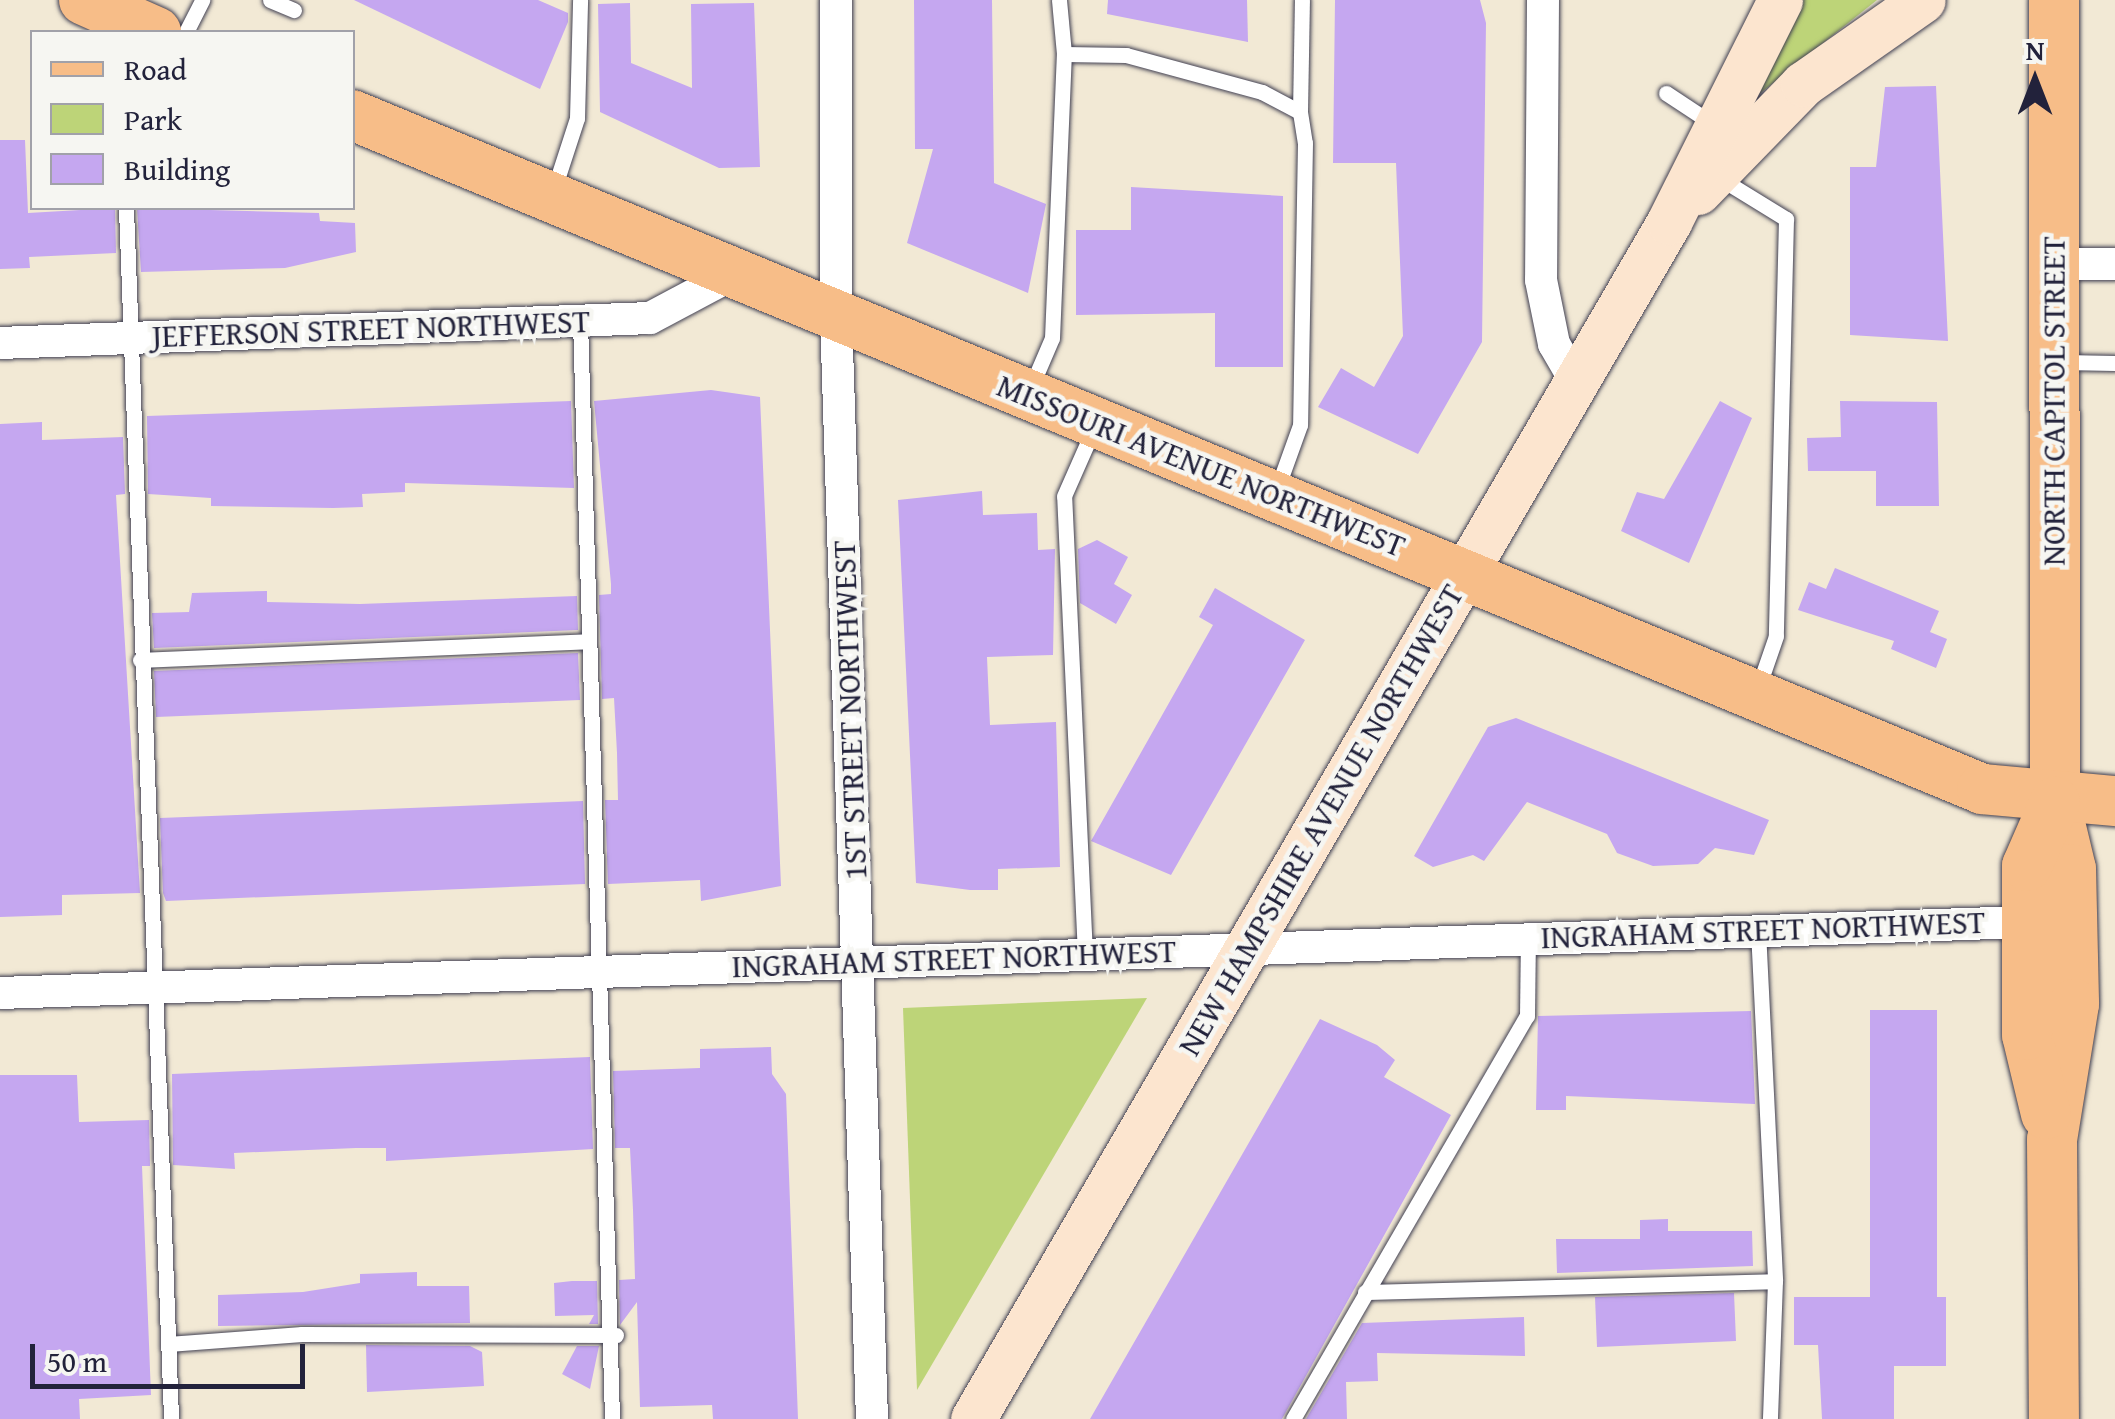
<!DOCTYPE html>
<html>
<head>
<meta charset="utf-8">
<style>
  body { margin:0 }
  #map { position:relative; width:2115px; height:1419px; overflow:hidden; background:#f2e9d5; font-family:"Gentium Book Plus",serif }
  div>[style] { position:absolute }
  .green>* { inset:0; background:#bdd478 }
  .building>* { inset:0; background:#c5a7f0 }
  .roads { filter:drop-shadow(0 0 2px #414052) drop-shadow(0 0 2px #414052) }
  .lane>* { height:15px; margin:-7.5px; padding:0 7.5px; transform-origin:7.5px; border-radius:7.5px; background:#fff }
  .street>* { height:32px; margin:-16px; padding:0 16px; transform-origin:16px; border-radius:16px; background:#fff }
  .secondary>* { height:45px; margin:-22.5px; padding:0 22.5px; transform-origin:22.5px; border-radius:22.5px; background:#fce5cf }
  .primary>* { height:50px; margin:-25px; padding:0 25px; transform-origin:25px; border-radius:25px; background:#f7bd88 }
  span { translate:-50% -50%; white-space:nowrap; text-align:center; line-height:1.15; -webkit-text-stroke:9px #f6f6f2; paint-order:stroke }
  .street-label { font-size:32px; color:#22223b }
  .legend { position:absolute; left:30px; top:30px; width:325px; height:180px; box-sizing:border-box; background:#f6f6f2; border:2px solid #a1a1a9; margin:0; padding:12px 18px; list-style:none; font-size:30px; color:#22223b }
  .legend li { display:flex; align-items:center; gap:20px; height:50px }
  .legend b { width:50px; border:2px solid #a1a1a9 }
  .north { position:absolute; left:1985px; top:30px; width:100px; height:100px; -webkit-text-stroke:8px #f6f6f2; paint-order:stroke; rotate:0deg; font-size:28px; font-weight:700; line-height:40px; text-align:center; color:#22223b }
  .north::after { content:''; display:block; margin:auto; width:35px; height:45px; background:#22223b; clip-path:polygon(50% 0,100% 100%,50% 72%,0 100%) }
  .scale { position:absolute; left:30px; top:1344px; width:275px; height:45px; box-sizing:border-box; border:5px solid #22223b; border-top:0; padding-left:12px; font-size:30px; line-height:35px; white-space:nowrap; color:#22223b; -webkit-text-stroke:8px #f6f6f2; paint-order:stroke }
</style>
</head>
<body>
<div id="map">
  <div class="green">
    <i style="clip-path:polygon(1799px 0,1877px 0,1748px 103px)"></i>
    <i style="clip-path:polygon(1147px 998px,917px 1390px,903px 1008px)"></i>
  </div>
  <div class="building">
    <i style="clip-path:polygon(354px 0,538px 0,568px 13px,568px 22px,540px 89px)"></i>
    <i style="clip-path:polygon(914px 0,992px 0,994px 183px,1046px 204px,1028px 293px,907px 243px,933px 149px,915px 149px)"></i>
    <i style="clip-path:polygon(1108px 0,1247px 0,1248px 42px,1107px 14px)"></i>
    <i style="clip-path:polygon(1335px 0,1480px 0,1486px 23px,1482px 342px,1418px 454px,1318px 407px,1341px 368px,1374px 387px,1403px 336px,1396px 163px,1333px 163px)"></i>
    <i style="clip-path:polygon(630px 3px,631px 63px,692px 88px,691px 4px,754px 3px,760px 167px,719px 168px,600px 112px,598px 4px)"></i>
    <i style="clip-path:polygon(1936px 86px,1948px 341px,1850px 335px,1850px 167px,1876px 167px,1885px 87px)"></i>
    <i style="clip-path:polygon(0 140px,25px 140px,28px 213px,115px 208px,116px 253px,29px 257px,30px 268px,0 269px)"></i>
    <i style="clip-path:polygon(1131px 187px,1283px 196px,1283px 367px,1215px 367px,1215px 313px,1076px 315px,1076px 230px,1131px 230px)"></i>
    <i style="clip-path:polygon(137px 208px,319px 213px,320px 221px,355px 223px,356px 252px,285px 268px,141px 272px)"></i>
    <i style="clip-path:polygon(711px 390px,760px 397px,781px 886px,701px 901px,700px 880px,608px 884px,605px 800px,618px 800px,617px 753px,614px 698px,602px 699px,599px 595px,611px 594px,611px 584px,594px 401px)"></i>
    <i style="clip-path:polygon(571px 401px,574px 488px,405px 483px,405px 492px,362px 494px,363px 507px,333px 508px,211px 506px,211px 498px,148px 494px,147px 416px)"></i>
    <i style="clip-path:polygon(1720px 401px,1752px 418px,1689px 563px,1621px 531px,1637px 492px,1664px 499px)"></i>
    <i style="clip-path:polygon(1840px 401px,1937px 402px,1939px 506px,1876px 506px,1876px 471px,1808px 471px,1807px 438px,1841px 437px)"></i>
    <i style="clip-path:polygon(42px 422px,42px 440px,123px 437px,125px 494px,116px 495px,140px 893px,62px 895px,62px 915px,0 917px,0 424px)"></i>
    <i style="clip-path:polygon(982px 491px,983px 515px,1037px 513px,1038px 550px,1055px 549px,1053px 655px,987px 657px,990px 725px,1056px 722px,1060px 867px,998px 869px,998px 890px,970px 890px,916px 883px,898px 500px)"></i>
    <i style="clip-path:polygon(1097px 540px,1128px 557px,1114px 584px,1132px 595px,1116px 624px,1080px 603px,1078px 549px)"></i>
    <i style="clip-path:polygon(1835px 568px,1939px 611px,1930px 632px,1947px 639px,1936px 668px,1891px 649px,1894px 641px,1798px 610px,1809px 582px,1826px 589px)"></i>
    <i style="clip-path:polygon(1215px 588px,1305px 640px,1171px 875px,1091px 841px,1213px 625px,1199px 617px)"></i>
    <i style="clip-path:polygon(267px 591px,267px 602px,360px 604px,577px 596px,578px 630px,154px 648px,152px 613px,189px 612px,192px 593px)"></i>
    <i style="clip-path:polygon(578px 653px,580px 700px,156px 717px,154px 671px)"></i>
    <i style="clip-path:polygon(1516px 718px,1769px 820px,1754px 855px,1715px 848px,1698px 864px,1653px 866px,1617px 853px,1607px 834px,1527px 802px,1484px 861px,1473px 855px,1433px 867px,1414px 856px,1488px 727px)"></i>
    <i style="clip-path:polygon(583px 801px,585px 884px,166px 901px,163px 893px,160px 818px)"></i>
    <i style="clip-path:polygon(1870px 1010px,1937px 1010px,1937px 1297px,1946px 1297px,1946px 1366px,1894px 1366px,1894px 1419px,1822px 1419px,1818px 1345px,1794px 1345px,1794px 1297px,1870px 1297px)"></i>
    <i style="clip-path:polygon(1751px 1011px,1755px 1104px,1566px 1096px,1566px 1110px,1536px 1110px,1538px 1016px)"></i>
    <i style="clip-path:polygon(1320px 1019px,1377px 1045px,1395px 1060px,1384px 1077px,1451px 1115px,1282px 1419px,1090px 1419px)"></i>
    <i style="clip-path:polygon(771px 1047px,772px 1074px,786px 1094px,798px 1419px,713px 1419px,712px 1405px,640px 1407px,637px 1302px,620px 1325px,619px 1280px,635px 1279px,633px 1210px,630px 1148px,615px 1148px,613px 1071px,700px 1068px,700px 1049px)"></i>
    <i style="clip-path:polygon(590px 1057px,593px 1149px,386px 1161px,386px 1148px,356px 1148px,234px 1153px,235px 1169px,173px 1165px,172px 1074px)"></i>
    <i style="clip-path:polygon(0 1075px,77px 1075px,79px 1122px,149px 1120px,150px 1166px,142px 1166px,151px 1395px,79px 1399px,80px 1419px,0 1419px)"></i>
    <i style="clip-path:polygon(1668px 1219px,1668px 1231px,1752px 1231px,1753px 1266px,1557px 1273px,1556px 1239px,1640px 1239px,1640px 1220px)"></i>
    <i style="clip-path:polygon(417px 1272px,417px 1286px,469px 1286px,470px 1323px,218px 1326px,218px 1295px,303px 1292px,360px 1283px,360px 1274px)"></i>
    <i style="clip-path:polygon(572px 1281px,597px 1281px,598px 1324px,589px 1324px,594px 1315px,555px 1316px,554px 1283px)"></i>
    <i style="clip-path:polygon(1734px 1293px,1736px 1341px,1597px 1347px,1595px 1297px)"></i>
    <i style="clip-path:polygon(1524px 1317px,1525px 1356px,1377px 1353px,1378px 1381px,1346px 1382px,1347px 1419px,1306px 1419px,1362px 1323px)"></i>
    <i style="clip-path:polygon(366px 1345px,470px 1346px,482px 1352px,484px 1386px,367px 1392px)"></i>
    <i style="clip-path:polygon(577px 1346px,599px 1346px,590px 1389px,562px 1374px)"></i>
  </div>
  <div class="roads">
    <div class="lane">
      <i style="left:270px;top:0;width:26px;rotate:23deg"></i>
      <i style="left:1059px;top:0;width:54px;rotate:84.7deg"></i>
      <i style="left:186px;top:32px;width:36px;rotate:-63deg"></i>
      <i style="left:1666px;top:93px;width:56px;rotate:33.4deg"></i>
      <i style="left:1300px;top:112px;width:112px;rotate:-89deg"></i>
      <i style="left:1718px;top:177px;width:80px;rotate:31.7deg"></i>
      <i style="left:1786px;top:219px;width:417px;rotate:91.4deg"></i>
      <i style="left:1776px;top:636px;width:55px;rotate:109.1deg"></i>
      <i style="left:553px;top:192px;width:78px;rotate:-72deg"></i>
      <i style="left:577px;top:118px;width:118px;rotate:-88.5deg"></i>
      <i style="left:126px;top:208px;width:1212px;rotate:87.87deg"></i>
      <i style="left:580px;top:321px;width:1098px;rotate:88.33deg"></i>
      <i style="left:2063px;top:362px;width:52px;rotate:1.1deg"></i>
      <i style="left:1031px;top:387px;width:53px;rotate:-66.8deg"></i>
      <i style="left:1052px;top:338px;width:284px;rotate:-87.6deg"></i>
      <i style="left:1064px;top:54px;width:62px;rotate:0.9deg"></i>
      <i style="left:1126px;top:55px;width:141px;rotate:15.2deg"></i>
      <i style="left:1262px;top:92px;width:43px;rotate:27.8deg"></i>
      <i style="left:1300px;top:112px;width:31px;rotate:81deg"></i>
      <i style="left:1305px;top:143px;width:282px;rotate:91deg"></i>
      <i style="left:1300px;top:425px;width:68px;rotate:109.8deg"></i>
      <i style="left:140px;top:660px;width:447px;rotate:-2.4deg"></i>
      <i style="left:1758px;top:930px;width:351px;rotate:87.2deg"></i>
      <i style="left:1775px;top:1281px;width:138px;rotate:92.1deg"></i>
      <i style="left:1085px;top:955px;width:459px;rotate:-92.6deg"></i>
      <i style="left:1064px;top:496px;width:74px;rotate:-66.2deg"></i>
      <i style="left:1365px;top:1292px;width:410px;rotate:-1.5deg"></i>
      <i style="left:168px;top:1344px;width:134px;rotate:-4.3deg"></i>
      <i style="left:302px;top:1334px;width:314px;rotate:0.2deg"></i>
      <i style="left:1293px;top:1419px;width:466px;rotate:-59.9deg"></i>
      <i style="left:1527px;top:1016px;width:78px;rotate:-89.3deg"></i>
    </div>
    <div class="street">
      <i style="left:836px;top:0;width:317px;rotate:90deg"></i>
      <i style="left:836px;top:317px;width:1103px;rotate:88.13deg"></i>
      <i style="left:1543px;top:0;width:280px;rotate:90.4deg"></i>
      <i style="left:1541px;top:280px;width:65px;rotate:78.5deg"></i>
      <i style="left:1554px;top:344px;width:44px;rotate:59.9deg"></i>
      <i style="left:2054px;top:264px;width:61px"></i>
      <i style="left:0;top:343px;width:650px;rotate:-2.2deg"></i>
      <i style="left:650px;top:318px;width:92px;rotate:-28deg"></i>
      <i style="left:0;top:993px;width:2029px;rotate:-2.01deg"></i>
    </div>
    <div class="secondary">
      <i style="left:1698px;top:192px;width:151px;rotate:-45.8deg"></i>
      <i style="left:1803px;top:84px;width:146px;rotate:-35deg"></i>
      <i style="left:973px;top:1419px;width:1385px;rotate:-59.82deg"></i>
      <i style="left:1669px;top:222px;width:248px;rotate:-63.4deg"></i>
    </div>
    <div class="primary">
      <i style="left:84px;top:0;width:79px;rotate:24deg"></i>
      <i style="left:2054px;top:0;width:802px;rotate:89.93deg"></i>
      <i style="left:2055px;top:802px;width:69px;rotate:76.6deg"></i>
      <i style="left:2071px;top:869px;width:135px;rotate:88.7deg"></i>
      <i style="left:2074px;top:1004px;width:138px;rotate:99.2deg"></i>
      <i style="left:2052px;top:1140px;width:279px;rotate:89.6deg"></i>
      <i style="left:352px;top:115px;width:1764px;rotate:22.46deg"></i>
      <i style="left:1982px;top:789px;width:134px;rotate:5.2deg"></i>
      <i style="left:2046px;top:1114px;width:81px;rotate:-103.5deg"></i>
      <i style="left:2027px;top:1035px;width:169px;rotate:-90deg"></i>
      <i style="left:2027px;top:866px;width:70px;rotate:-66.4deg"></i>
    </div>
  </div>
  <div class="street-label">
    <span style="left:371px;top:329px;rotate:-2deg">JEFFERSON STREET NORTHWEST</span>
    <span style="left:2054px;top:401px;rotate:-90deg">NORTH CAPITOL STREET</span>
    <span style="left:1201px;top:466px;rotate:22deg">MISSOURI AVENUE NORTHWEST</span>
    <span style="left:850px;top:710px;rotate:-92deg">1ST STREET NORTHWEST</span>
    <span style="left:1321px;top:820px;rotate:-60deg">NEW HAMPSHIRE AVENUE NORTHWEST</span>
    <span style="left:1763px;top:930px;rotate:-2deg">INGRAHAM STREET NORTHWEST</span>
    <span style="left:954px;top:959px;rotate:-2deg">INGRAHAM STREET NORTHWEST</span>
  </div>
  <ul class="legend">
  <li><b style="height:12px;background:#f7bd88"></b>Road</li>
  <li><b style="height:28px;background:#bdd478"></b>Park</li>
  <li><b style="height:28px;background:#c5a7f0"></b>Building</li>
  </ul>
  <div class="north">N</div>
  <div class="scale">50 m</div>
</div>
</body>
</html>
